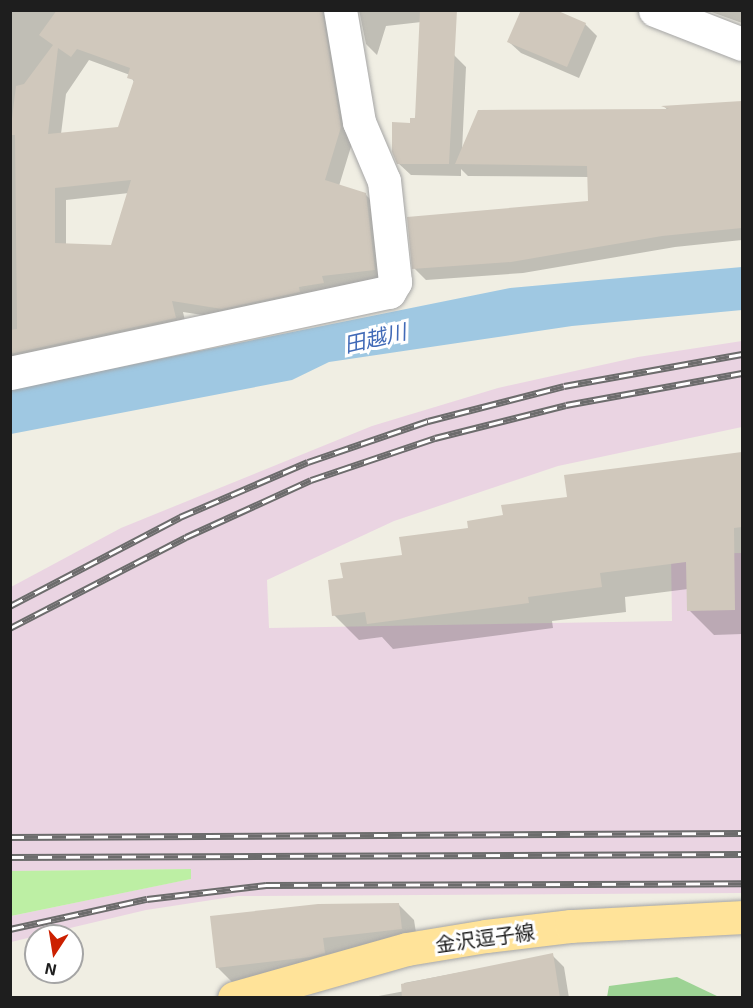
<!DOCTYPE html>
<html>
<head>
<meta charset="utf-8">
<style>
  body { margin:0 }
  #map { position:relative; width:753px; height:1008px; overflow:hidden; background:#f0eee3; font-family:"Exo 2","Noto Sans JP",sans-serif }
  div>[style] { position:absolute }
  .industrial>* { inset:0; background:#ead4e2 }
  .grass>* { inset:0; background:#bdefa4 }
  .forest>* { inset:0; background:#9dd394 }
  .water>* { inset:0; background:#9fc8e2 }
  .shadow>* { inset:0; background:#0003 }
  .building>* { inset:0; background:#d0c8bc }
  .roads { filter:drop-shadow(0 0 2px #a5a5a5) drop-shadow(0 0 2px #a5a5a5) }
  .minor>* { height:33px; margin:-16.5px; padding:0 16.5px; transform-origin:16.5px; border-radius:16.5px; background:#fff }
  .major>* { height:33px; margin:-16.5px; padding:0 16.5px; transform-origin:16.5px; border-radius:16.5px; background:#ffe399 }
  .rail>* { height:7px; margin-top:-3.5px; transform-origin:0; background:repeating-linear-gradient(90deg,#fff 0 14px,#6c6c6c 0 28px); box-sizing:border-box; border-block:2px solid #6c6c6c }
  span { translate:-50% -50%; white-space:nowrap; text-align:center; line-height:1.15; -webkit-text-stroke:6px #fff; paint-order:stroke }
  .street-label { font-size:20px; color:#1e1e1e }
  .water-label { font-size:21px; color:#416ab7; font-style:italic }
  .frame { position:absolute; inset:0; border:12px solid #1e1e1e; pointer-events:none }
  .north { position:absolute; left:24px; top:924px; width:60px; height:60px; box-sizing:border-box; background:#fff; border:2px solid #a5a5a5; border-radius:50%; rotate:192deg; font-size:16px; font-weight:700; line-height:24px; text-align:center; color:#1e1e1e }
  .north::after { content:''; display:block; margin:auto; width:21px; height:27px; background:#cc2000; clip-path:polygon(50% 0,100% 100%,50% 72%,0 100%) }
</style>
</head>
<body>
<div id="map">
  <div class="industrial">
    <i style="clip-path:polygon(742px 341px,742px 427px,558px 466px,394px 521px,267px 580px,269px 628px,672px 621px,671px 554px,742px 553px,742px 893px,238px 896px,146px 910px,11px 942px,11px 916px,190px 879px,191px 869px,11px 871px,11px 587px,121px 528px,372px 426px,498px 388px,638px 357px)"></i>
  </div>
  <div class="grass">
    <i style="clip-path:polygon(191px 869px,191px 879px,11px 916px,11px 871px)"></i>
  </div>
  <div class="forest">
    <i style="clip-path:polygon(677px 977px,719px 997px,607px 997px,609px 986px)"></i>
  </div>
  <div class="water">
    <i style="clip-path:polygon(742px 267px,742px 310px,572px 326px,329px 362px,292px 380px,11px 434px,11px 389px,510px 288px)"></i>
  </div>
  <div class="shadow">
    <i style="clip-path:polygon(evenodd,10px 10px,341px 10px,353px 140px,339px 186px,366px 195px,378px 207px,386px 282px,235px 320px,183px 312px,187px 330px,10px 371px,10px 10px,89px 60px,130px 75px,134px 82px,119px 128px,61px 134px,66px 94px,89px 60px,10px 10px,129px 193px,112px 247px,66px 245px,66px 200px,129px 193px)"></i>
    <i style="clip-path:polygon(359px 10px,447px 10px,448px 19px,386px 26px,377px 55px,366px 44px)"></i>
    <i style="clip-path:polygon(706px 10px,742px 10px,742px 23px)"></i>
    <i style="clip-path:polygon(585px 24px,597px 36px,579px 78px,521px 53px,509px 42px)"></i>
    <i style="clip-path:polygon(454px 55px,466px 67px,462px 151px,668px 111px,665px 107px,742px 103px,742px 240px,675px 247px,523px 273px,426px 280px,414px 268px,590px 202px,589px 177px,468px 176px,461px 169px,461px 176px,411px 175px,398px 163px,411px 124px)"></i>
    <i style="clip-path:polygon(742px 453px,742px 634px,714px 635px,689px 610px,688px 589px,625px 597px,626px 612px,552px 621px,553px 628px,393px 649px,382px 637px,359px 640px,334px 615px,344px 579px,469px 529px,569px 498px,566px 476px)"></i>
    <i style="clip-path:polygon(398px 904px,414px 920px,418px 945px,233px 983px,217px 967px)"></i>
    <i style="clip-path:polygon(552px 955px,564px 967px,569px 998px,368px 998px,405px 991px,404px 983px)"></i>
  </div>
  <div class="building">
    <i style="clip-path:polygon(evenodd,57px 10px,322px 10px,341px 127px,325px 180px,366px 193px,375px 270px,322px 276px,324px 283px,299px 287px,300px 292px,222px 309px,172px 301px,176px 318px,10px 354px,10px 330px,17px 329px,15px 135px,10px 135px,16px 86px,24px 84px,53px 45px,39px 35px,57px 10px,58px 48px,71px 57px,77px 49px,130px 68px,127px 78px,134px 80px,118px 127px,48px 134px,58px 48px,57px 10px,131px 180px,111px 245px,55px 243px,55px 188px,131px 180px)"></i>
    <i style="clip-path:polygon(420px 10px,457px 10px,449px 164px,397px 164px,392px 152px,392px 122px,410px 123px,410px 118px,415px 118px)"></i>
    <i style="clip-path:polygon(521px 10px,556px 10px,586px 23px,567px 67px,507px 42px)"></i>
    <i style="clip-path:polygon(742px 101px,742px 228px,662px 236px,511px 262px,412px 269px,407px 217px,588px 201px,587px 166px,455px 164px,478px 110px,669px 109px,661px 106px)"></i>
    <i style="clip-path:polygon(742px 452px,742px 527px,734px 528px,735px 610px,687px 611px,686px 562px,600px 573px,602px 587px,528px 597px,529px 603px,367px 624px,365px 612px,332px 616px,328px 580px,343px 578px,340px 563px,402px 555px,399px 537px,468px 528px,467px 521px,503px 515px,501px 505px,567px 497px,564px 475px)"></i>
    <i style="clip-path:polygon(399px 903px,402px 929px,323px 938px,325px 953px,311px 957px,216px 968px,210px 916px,318px 904px)"></i>
    <i style="clip-path:polygon(553px 953px,560px 998px,402px 998px,401px 984px)"></i>
  </div>
  <div class="roads">
    <div class="minor">
      <i style="left:655px;top:10px;width:93px;rotate:21.3deg"></i>
      <i style="left:10px;top:373px;width:388px;rotate:-12.1deg"></i>
      <i style="left:389px;top:292px;width:12px;rotate:-59deg"></i>
      <i style="left:395px;top:282px;width:102px;rotate:-96.2deg"></i>
      <i style="left:384px;top:181px;width:64px;rotate:-113deg"></i>
      <i style="left:359px;top:122px;width:114px;rotate:-99.6deg"></i>
    </div>
    <div class="major">
      <i style="left:234px;top:998px;width:180px;rotate:-15.8deg"></i>
      <i style="left:407px;top:949px;width:80px;rotate:-9.3deg"></i>
      <i style="left:486px;top:936px;width:86px;rotate:-6.7deg"></i>
      <i style="left:571px;top:926px;width:171px;rotate:-3deg"></i>
    </div>
  </div>
  <div class="rail">
    <i style="left:10px;top:606px;width:192px;rotate:-27.6deg"></i>
    <i style="left:180px;top:517px;width:139px;rotate:-23.3deg"></i>
    <i style="left:308px;top:462px;width:127px;rotate:-18.9deg"></i>
    <i style="left:428px;top:421px;width:140px;rotate:-14.4deg"></i>
    <i style="left:564px;top:386px;width:181px;rotate:-10.2deg"></i>
    <i style="left:10px;top:628px;width:198px;rotate:-27.3deg"></i>
    <i style="left:186px;top:537px;width:137px;rotate:-24.5deg"></i>
    <i style="left:311px;top:480px;width:131px;rotate:-18.7deg"></i>
    <i style="left:435px;top:438px;width:135px;rotate:-14.1deg"></i>
    <i style="left:566px;top:405px;width:179px;rotate:-10.3deg"></i>
    <i style="left:10px;top:837px;width:732px;rotate:-0.31deg"></i>
    <i style="left:10px;top:857px;width:732px;rotate:-0.23deg"></i>
    <i style="left:10px;top:929px;width:140px;rotate:-12.4deg"></i>
    <i style="left:147px;top:899px;width:120px;rotate:-6.7deg"></i>
    <i style="left:266px;top:885px;width:476px;rotate:-0.2deg"></i>
  </div>
  <div class="street-label">
    <span style="left:485px;top:938px;rotate:-8deg">金沢逗子線</span>
  </div>
  <div class="water-label">
    <span style="left:375px;top:338px;rotate:-13deg">田越川</span>
  </div>
  <div class="frame"></div>
  <div class="north">N</div>
</div>
</body>
</html>
